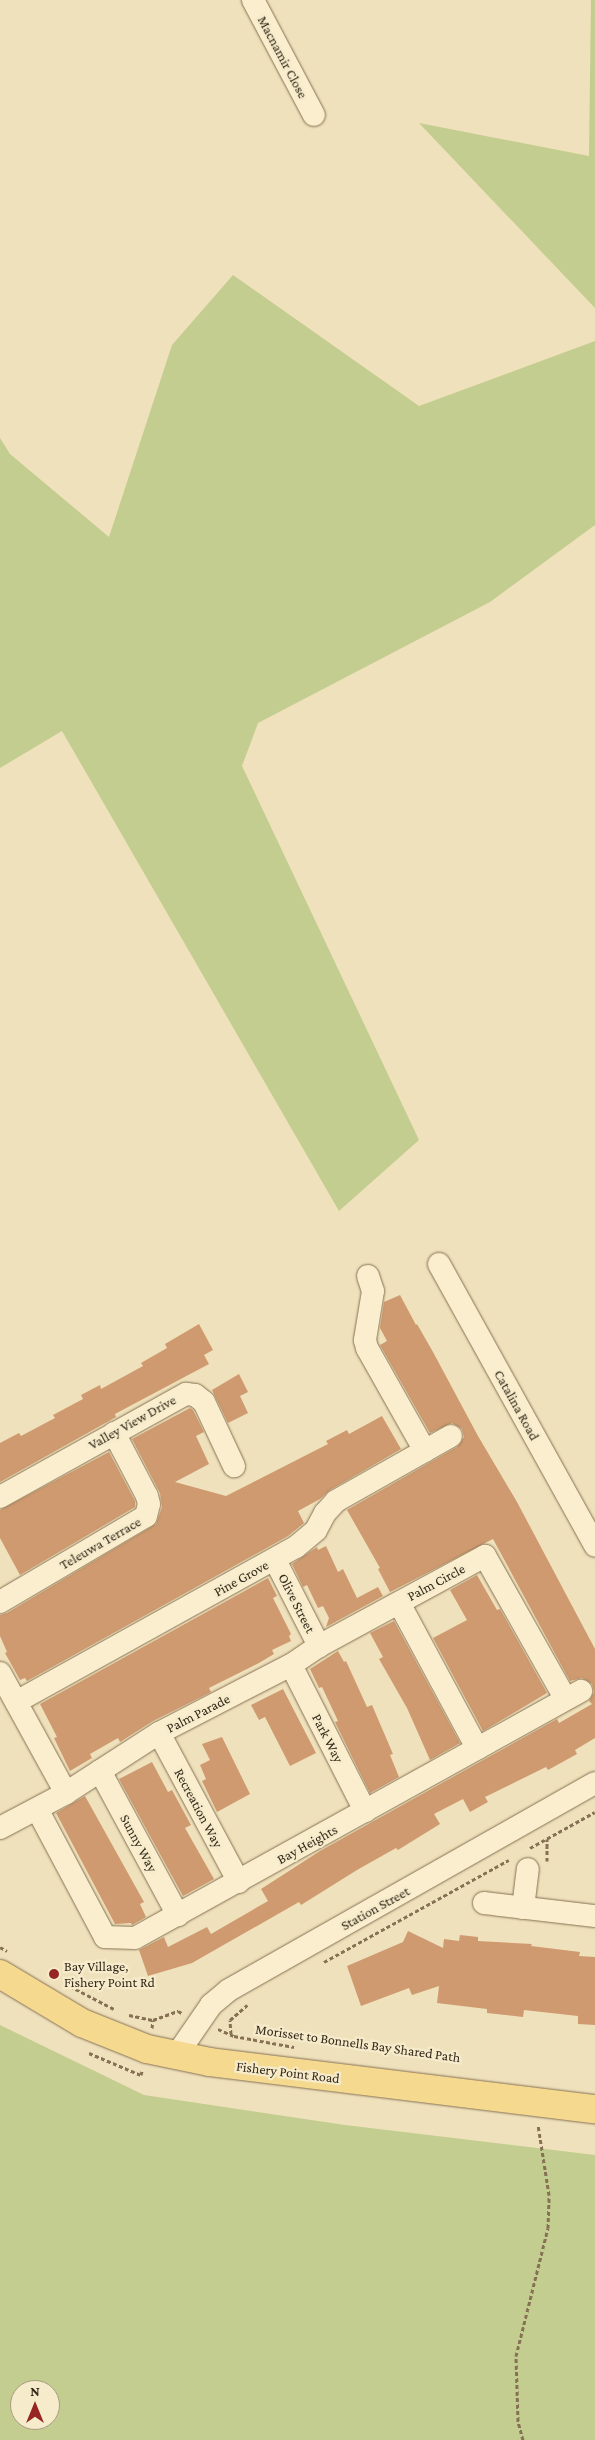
<!DOCTYPE html>
<html>
<head>
<meta charset="utf-8">
<style>
  body { margin:0 }
  #map { position:relative; width:595px; height:2440px; overflow:hidden; background:#efe1bb; font-family:"Crimson Pro",serif }
  div>[style] { position:absolute }
  .green>* { inset:0; background:#c3cd8f }
  .building>* { inset:0; background:#cf9a6f }
  .path>* { height:3px; margin-top:-1.5px; transform-origin:0; background:repeating-linear-gradient(90deg,#867154 0 4px,transparent 0 6.5px) }
  .roads { filter:drop-shadow(0 0 1px #867154) drop-shadow(0 0 1px #867154) }
  .minor>* { height:22px; margin:-11px; padding:0 11px; transform-origin:11px; border-radius:11px; background:#faeece }
  .major>* { height:28px; margin:-14px; padding:0 14px; transform-origin:14px; border-radius:14px; background:#f5d98f }
  .dots>* { width:14px; height:14px; translate:-50% -50%; box-sizing:border-box; border:2px solid #f6ebca; border-radius:50% }
  span { translate:-50% -50%; white-space:nowrap; text-align:center; line-height:1.15; -webkit-text-stroke:4.5px #f6ebca; paint-order:stroke }
  .street-label { font-size:14px; color:#34281a }
  .poi-label { font-size:14px; color:#34281a }
  .left { translate:0 -50%; text-align:left }
  .north { position:absolute; left:10px; top:2380px; width:50px; height:50px; box-sizing:border-box; background:#f6ebca; border:1px solid #a89d84; border-radius:50%; rotate:0deg; font-size:14px; font-weight:700; line-height:20px; text-align:center; color:#34281a }
  .north::after { content:''; display:block; margin:auto; width:18px; height:22px; background:#972623; clip-path:polygon(50% 0,100% 100%,50% 72%,0 100%) }
</style>
</head>
<body>
<div id="map">
  <div class="green">
    <i style="clip-path:polygon(591px 0,595px 0,595px 308px,419px 123px,589px 156px)"></i>
    <i style="clip-path:polygon(233px 275px,419px 406px,595px 341px,595px 525px,490px 602px,258px 723px,242px 766px,419px 1140px,339px 1211px,62px 731px,0 768px,0 438px,10px 454px,109px 537px,172px 345px)"></i>
    <i style="clip-path:polygon(evenodd,0 2025px,144px 2095px,345px 2125px,595px 2155px,595px 2440px,0 2440px,0 2025px,20px 2390px,50px 2390px,50px 2420px,20px 2420px,20px 2390px)"></i>
  </div>
  <div class="building">
    <i style="clip-path:polygon(400px 1295px,416px 1325px,417px 1324px,433px 1352px,478px 1436px,517px 1502px,595px 1649px,595px 1738px,575px 1750px,577px 1754px,548px 1770px,546px 1767px,485px 1797px,488px 1802px,470px 1812px,463px 1799px,434px 1814px,440px 1824px,398px 1850px,396px 1848px,357px 1870px,301px 1905px,299px 1902px,192px 1963px,148px 1976px,139px 1950px,164px 1937px,168px 1947px,207px 1927px,211px 1934px,268px 1901px,261px 1889px,320px 1851px,557px 1719px,559px 1723px,592px 1704px,589px 1701px,594px 1692px,592px 1684px,582px 1678px,570px 1681px,493px 1539px,390px 1592px,378px 1569px,380px 1568px,347px 1510px,457px 1447px,464px 1437px,462px 1429px,452px 1423px,430px 1433px,380px 1345px,387px 1341px,380px 1328px,384px 1302px)"></i>
    <i style="clip-path:polygon(199px 1324px,213px 1350px,204px 1355px,209px 1364px,115px 1414px,116px 1417px,0 1482px,0 1443px,19px 1433px,21px 1436px,55px 1418px,53px 1415px,83px 1399px,81px 1395px,100px 1385px,101px 1389px,143px 1366px,141px 1363px,167px 1348px,165px 1344px)"></i>
    <i style="clip-path:polygon(239px 1374px,248px 1392px,240px 1396px,248px 1413px,228px 1423px,212px 1390px)"></i>
    <i style="clip-path:polygon(190px 1408px,193px 1410px,204px 1432px,196px 1436px,209px 1464px,175px 1482px,226px 1496px,328px 1444px,326px 1441px,347px 1430px,349px 1434px,382px 1416px,401px 1449px,330px 1490px,320px 1499px,298px 1511px,304px 1523px,288px 1536px,27px 1681px,25px 1678px,20px 1680px,5px 1653px,7px 1652px,0 1636px,0 1615px,7px 1613px,156px 1524px,162px 1507px,160px 1493px,132px 1439px)"></i>
    <i style="clip-path:polygon(109px 1452px,135px 1501px,135px 1507px,20px 1575px,0 1538px,0 1510px)"></i>
    <i style="clip-path:polygon(326px 1546px,338px 1572px,343px 1569px,357px 1598px,378px 1587px,383px 1596px,326px 1627px,329px 1618px,323px 1606px,318px 1608px,307px 1585px,303px 1587px,292px 1564px,317px 1547px,318px 1550px)"></i>
    <i style="clip-path:polygon(477px 1575px,497px 1610px,500px 1609px,547px 1693px,483px 1731px,433px 1638px,467px 1620px,450px 1590px)"></i>
    <i style="clip-path:polygon(268px 1578px,277px 1596px,273px 1598px,291px 1634px,289px 1636px,291px 1641px,272px 1650px,274px 1654px,259px 1663px,209px 1688px,211px 1692px,153px 1721px,120px 1742px,118px 1738px,90px 1754px,92px 1758px,70px 1771px,54px 1738px,57px 1737px,40px 1704px)"></i>
    <i style="clip-path:polygon(394px 1621px,460px 1743px,430px 1760px,407px 1708px,379px 1659px,383px 1657px,370px 1633px)"></i>
    <i style="clip-path:polygon(338px 1651px,344px 1662px,346px 1661px,367px 1707px,372px 1705px,393px 1754px,390px 1755px,399px 1777px,370px 1793px,335px 1722px,338px 1721px,322px 1687px,319px 1688px,310px 1669px)"></i>
    <i style="clip-path:polygon(283px 1689px,316px 1753px,290px 1766px,265px 1717px,259px 1720px,251px 1705px)"></i>
    <i style="clip-path:polygon(222px 1737px,250px 1794px,217px 1812px,202px 1781px,206px 1779px,200px 1765px,210px 1760px,202px 1744px)"></i>
    <i style="clip-path:polygon(152px 1762px,168px 1792px,172px 1790px,191px 1825px,185px 1828px,214px 1879px,183px 1896px,119px 1779px)"></i>
    <i style="clip-path:polygon(85px 1796px,144px 1902px,140px 1904px,146px 1917px,132px 1925px,131px 1923px,115px 1924px,56px 1813px)"></i>
    <i style="clip-path:polygon(408px 1931px,443px 1948px,444px 1939px,459px 1941px,460px 1935px,478px 1937px,478px 1941px,532px 1944px,531px 1946px,580px 1952px,579px 1956px,595px 1957px,595px 2025px,578px 2024px,578px 2016px,524px 2010px,523px 2017px,487px 2013px,487px 2009px,437px 2003px,439px 1986px,412px 1995px,409px 1988px,361px 2006px,347px 1966px,403px 1942px)"></i>
  </div>
  <div class="path">
    <i style="left:530px;top:1848px;width:74px;rotate:-29deg"></i>
    <i style="left:547px;top:1861px;width:22px;rotate:-90deg"></i>
    <i style="left:0;top:1947px;width:8px;rotate:30deg"></i>
    <i style="left:324px;top:1962px;width:211px;rotate:-28.9deg"></i>
    <i style="left:64px;top:1983px;width:56px;rotate:27.5deg"></i>
    <i style="left:129px;top:2015px;width:25px;rotate:12deg"></i>
    <i style="left:152px;top:2028px;width:8px;rotate:-83deg"></i>
    <i style="left:153px;top:2020px;width:27px;rotate:-20deg"></i>
    <i style="left:178px;top:2011px;width:4px;rotate:27deg"></i>
    <i style="left:218px;top:2029px;width:17px;rotate:24deg"></i>
    <i style="left:234px;top:2036px;width:61px;rotate:10.4deg"></i>
    <i style="left:231px;top:2034px;width:14px;rotate:-94deg"></i>
    <i style="left:230px;top:2020px;width:23px;rotate:-41deg"></i>
    <i style="left:89px;top:2053px;width:56px;rotate:22.9deg"></i>
    <i style="left:141px;top:2075px;width:4px;rotate:-76deg"></i>
    <i style="left:523px;top:2440px;width:20px;rotate:-105deg"></i>
    <i style="left:518px;top:2421px;width:65px;rotate:-91.8deg"></i>
    <i style="left:516px;top:2356px;width:132px;rotate:-76deg"></i>
    <i style="left:548px;top:2228px;width:33px;rotate:-88deg"></i>
    <i style="left:549px;top:2195px;width:71px;rotate:-98.9deg"></i>
  </div>
  <div class="roads">
    <div class="minor">
      <i style="left:253px;top:0;width:130px;rotate:62.1deg"></i>
      <i style="left:439px;top:1264px;width:322px;rotate:61deg"></i>
      <i style="left:368px;top:1276px;width:16px;rotate:72deg"></i>
      <i style="left:373px;top:1291px;width:50px;rotate:99.3deg"></i>
      <i style="left:365px;top:1340px;width:8px;rotate:76deg"></i>
      <i style="left:367px;top:1348px;width:118px;rotate:60.6deg"></i>
      <i style="left:0;top:1497px;width:213px;rotate:-29deg"></i>
      <i style="left:186px;top:1394px;width:9px;rotate:6deg"></i>
      <i style="left:195px;top:1395px;width:11px;rotate:38deg"></i>
      <i style="left:204px;top:1402px;width:71px;rotate:64.9deg"></i>
      <i style="left:275px;top:1560px;width:97px;rotate:62.9deg"></i>
      <i style="left:0;top:1602px;width:169px;rotate:-30.5deg"></i>
      <i style="left:146px;top:1516px;width:12px;rotate:-76deg"></i>
      <i style="left:149px;top:1504px;width:8px;rotate:-104deg"></i>
      <i style="left:147px;top:1496px;width:71px;rotate:-117.6deg"></i>
      <i style="left:399px;top:1603px;width:165px;rotate:61.7deg"></i>
      <i style="left:291px;top:1665px;width:164px;rotate:63.1deg"></i>
      <i style="left:0;top:1673px;width:137px;rotate:61.2deg"></i>
      <i style="left:16px;top:1702px;width:320px;rotate:-29deg"></i>
      <i style="left:296px;top:1547px;width:26px;rotate:-40deg"></i>
      <i style="left:316px;top:1530px;width:19px;rotate:-62deg"></i>
      <i style="left:325px;top:1513px;width:16px;rotate:-47deg"></i>
      <i style="left:336px;top:1501px;width:132px;rotate:-29.5deg"></i>
      <i style="left:159px;top:1733px;width:169px;rotate:61.8deg"></i>
      <i style="left:100px;top:1771px;width:164px;rotate:61.6deg"></i>
      <i style="left:37px;top:1809px;width:145px;rotate:62deg"></i>
      <i style="left:105px;top:1937px;width:30px;rotate:2deg"></i>
      <i style="left:135px;top:1938px;width:510px;rotate:-28.98deg"></i>
      <i style="left:0;top:1828px;width:75px;rotate:-27.9deg"></i>
      <i style="left:66px;top:1793px;width:111px;rotate:-32.8deg"></i>
      <i style="left:159px;top:1733px;width:148px;rotate:-27.3deg"></i>
      <i style="left:291px;top:1665px;width:34px;rotate:-34deg"></i>
      <i style="left:319px;top:1646px;width:189px;rotate:-28.5deg"></i>
      <i style="left:485px;top:1556px;width:163px;rotate:60.6deg"></i>
      <i style="left:484px;top:1903px;width:112px;rotate:6.7deg"></i>
      <i style="left:523px;top:1908px;width:39px;rotate:-83deg"></i>
      <i style="left:176px;top:2056px;width:62px;rotate:-55.5deg"></i>
      <i style="left:211px;top:2005px;width:23px;rotate:-40deg"></i>
      <i style="left:229px;top:1990px;width:420px;rotate:-29.5deg"></i>
    </div>
    <div class="major">
      <i style="left:0;top:1974px;width:96px;rotate:30.9deg"></i>
      <i style="left:82px;top:2023px;width:70px;rotate:21.8deg"></i>
      <i style="left:147px;top:2049px;width:64px;rotate:11.7deg"></i>
      <i style="left:210px;top:2062px;width:388px;rotate:7deg"></i>
    </div>
  </div>
  <div class="dots">
    <i style="left:54px;top:1974px;background:#972623"></i>
  </div>
  <div class="street-label">
    <span style="left:283px;top:57px;rotate:62deg">Macnamir Close</span>
    <span style="left:517px;top:1405px;rotate:61deg">Catalina Road</span>
    <span style="left:132px;top:1422px;rotate:-29deg">Valley View Drive</span>
    <span style="left:100px;top:1543px;rotate:-30deg">Teleuwa Terrace</span>
    <span style="left:241px;top:1578px;rotate:-29deg">Pine Grove</span>
    <span style="left:436px;top:1582px;rotate:-28deg">Palm Circle</span>
    <span style="left:297px;top:1603px;rotate:63deg">Olive Street</span>
    <span style="left:198px;top:1713px;rotate:-27deg">Palm Parade</span>
    <span style="left:328px;top:1738px;rotate:63deg">Park Way</span>
    <span style="left:199px;top:1808px;rotate:62deg">Recreation Way</span>
    <span style="left:139px;top:1843px;rotate:62deg">Sunny Way</span>
    <span style="left:307px;top:1844px;rotate:-29deg">Bay Heights</span>
    <span style="left:375px;top:1908px;rotate:-29deg">Station Street</span>
    <span style="left:358px;top:2043px;rotate:8deg">Morisset to Bonnells Bay Shared Path</span>
    <span style="left:288px;top:2072px;rotate:7deg">Fishery Point Road</span>
  </div>
  <div class="poi-label">
    <span class="left" style="left:64px;top:1974px">Bay Village,<br>Fishery Point Rd</span>
  </div>
  <div class="north">N</div>
</div>
</body>
</html>
